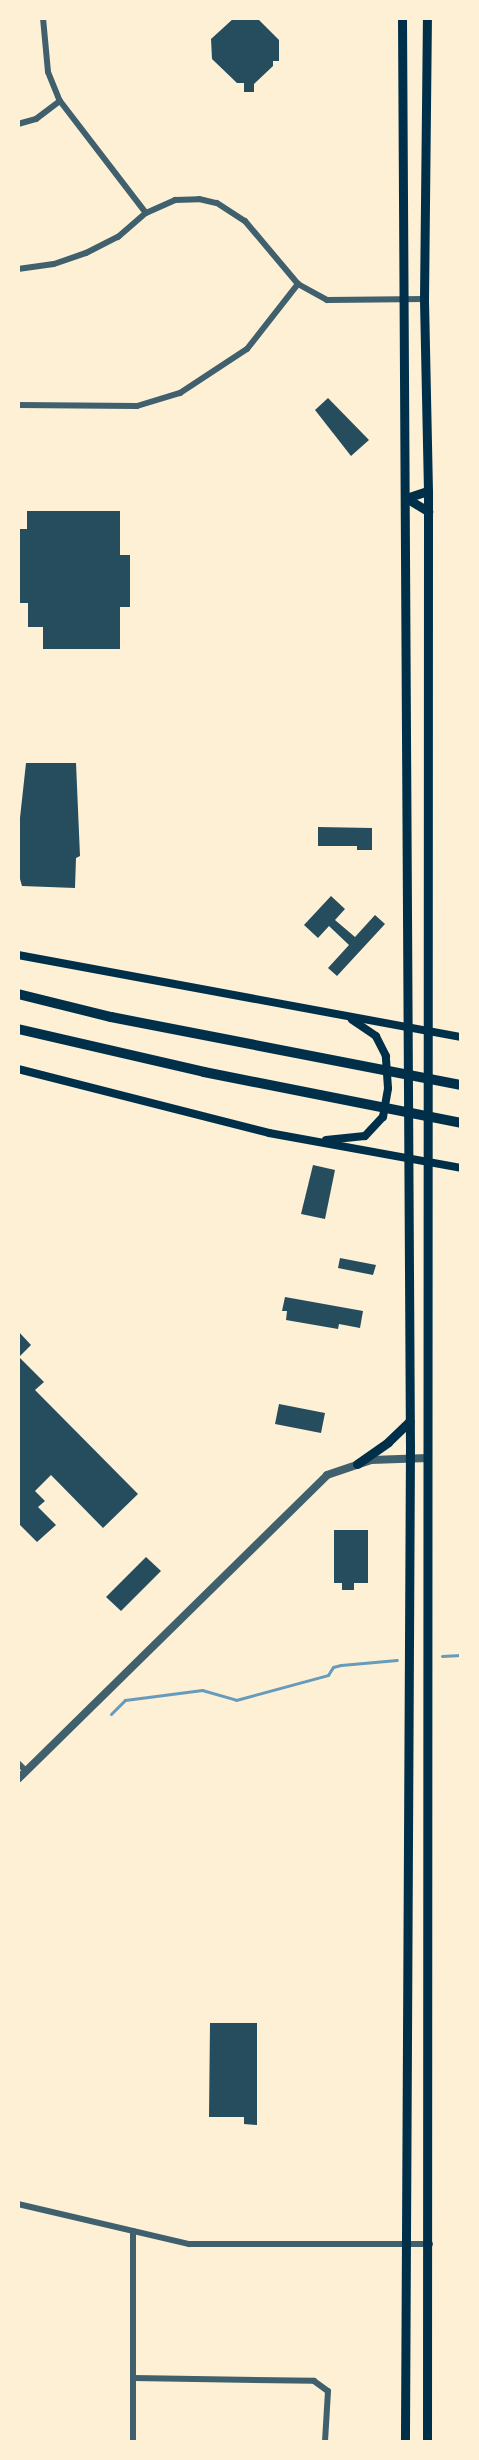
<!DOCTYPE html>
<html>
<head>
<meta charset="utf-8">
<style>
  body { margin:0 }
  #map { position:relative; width:479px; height:2460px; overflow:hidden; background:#fdf0d5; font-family:Jost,sans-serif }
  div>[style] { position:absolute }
  .stream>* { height:3px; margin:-1.5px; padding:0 1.5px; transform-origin:1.5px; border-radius:1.5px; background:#669bbc }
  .building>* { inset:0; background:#264d5e }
  .minor>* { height:6px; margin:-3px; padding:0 3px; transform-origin:3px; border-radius:3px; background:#3f606c }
  .tertiary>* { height:8px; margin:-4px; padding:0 4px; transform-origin:4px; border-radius:4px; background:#3f606c }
  .secondary>* { height:8px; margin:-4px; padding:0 4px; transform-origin:4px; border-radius:4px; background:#003049 }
  .primary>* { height:9px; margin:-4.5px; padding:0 4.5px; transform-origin:4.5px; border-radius:4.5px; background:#003049 }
  .motorway>* { height:10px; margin:-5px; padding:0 5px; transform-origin:5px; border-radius:5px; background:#003049 }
  span { translate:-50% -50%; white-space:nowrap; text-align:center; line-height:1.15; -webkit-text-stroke:5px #fdf0d5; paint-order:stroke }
  .frame { position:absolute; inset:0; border:20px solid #fdf0d5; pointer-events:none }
</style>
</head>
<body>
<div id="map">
  <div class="stream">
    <i style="left:442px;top:1656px;width:19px;rotate:-3deg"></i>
    <i style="left:111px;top:1714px;width:20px;rotate:-45deg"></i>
    <i style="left:125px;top:1700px;width:78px;rotate:-7.4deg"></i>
    <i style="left:202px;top:1690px;width:35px;rotate:16deg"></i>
    <i style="left:236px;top:1700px;width:95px;rotate:-15.2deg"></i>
    <i style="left:328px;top:1675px;width:9px;rotate:-58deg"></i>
    <i style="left:333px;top:1667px;width:8px;rotate:-14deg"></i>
    <i style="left:341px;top:1665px;width:56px;rotate:-5.1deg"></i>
  </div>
  <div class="building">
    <i style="clip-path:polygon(234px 18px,257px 18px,279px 40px,279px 61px,273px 61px,273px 66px,254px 84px,254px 92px,244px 92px,244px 83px,237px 83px,212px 59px,211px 39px)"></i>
    <i style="clip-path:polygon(328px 398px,369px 440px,351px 456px,315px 410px)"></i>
    <i style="clip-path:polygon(27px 511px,120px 511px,120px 555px,130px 555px,130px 607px,120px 607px,120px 649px,43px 649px,43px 627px,28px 627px,28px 603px,18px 603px,18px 529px,27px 529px)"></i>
    <i style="clip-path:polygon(26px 763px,76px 763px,80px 856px,76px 858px,75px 888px,22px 886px,18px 872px,18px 836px)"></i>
    <i style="clip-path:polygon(318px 827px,372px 828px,372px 850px,357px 850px,357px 846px,318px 846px)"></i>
    <i style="clip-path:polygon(331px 896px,345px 909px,335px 920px,355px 937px,375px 915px,385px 924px,337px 976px,328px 968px,349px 945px,329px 926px,318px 938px,304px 925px)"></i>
    <i style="clip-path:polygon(313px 1165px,335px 1170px,325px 1219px,301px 1214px)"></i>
    <i style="clip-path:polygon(340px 1258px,376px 1265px,373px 1275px,338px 1268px)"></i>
    <i style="clip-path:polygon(285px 1297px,363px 1311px,360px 1328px,339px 1324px,338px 1329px,286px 1320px,287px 1311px,282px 1311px)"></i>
    <i style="clip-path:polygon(18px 1331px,31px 1345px,19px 1357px,44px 1382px,35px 1390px,138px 1494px,103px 1528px,51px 1475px,35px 1491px,45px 1501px,38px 1507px,56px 1525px,37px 1542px,18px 1523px)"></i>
    <i style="clip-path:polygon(279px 1404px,325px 1413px,321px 1433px,275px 1424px)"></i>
    <i style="clip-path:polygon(334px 1530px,368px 1530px,368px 1583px,354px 1583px,354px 1590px,342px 1590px,342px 1583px,334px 1583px)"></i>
    <i style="clip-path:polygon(146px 1557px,161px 1571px,121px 1611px,106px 1597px)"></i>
    <i style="clip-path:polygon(210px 2023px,257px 2023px,257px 2125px,244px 2124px,244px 2117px,209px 2117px)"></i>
  </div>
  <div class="minor">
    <i style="left:43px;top:18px;width:54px;rotate:84.7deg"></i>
    <i style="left:48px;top:72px;width:31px;rotate:68deg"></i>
    <i style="left:60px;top:101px;width:141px;rotate:52.5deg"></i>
    <i style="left:18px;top:124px;width:19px;rotate:-16deg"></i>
    <i style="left:36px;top:119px;width:30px;rotate:-37deg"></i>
    <i style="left:18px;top:269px;width:36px;rotate:-8deg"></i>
    <i style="left:54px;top:264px;width:34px;rotate:-19deg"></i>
    <i style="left:86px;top:253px;width:36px;rotate:-27deg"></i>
    <i style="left:118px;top:237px;width:37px;rotate:-41deg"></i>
    <i style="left:146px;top:213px;width:32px;rotate:-24deg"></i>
    <i style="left:175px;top:200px;width:24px;rotate:-2deg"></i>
    <i style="left:199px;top:199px;width:18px;rotate:13deg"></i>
    <i style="left:217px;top:203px;width:33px;rotate:33deg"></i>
    <i style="left:245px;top:221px;width:82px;rotate:49.9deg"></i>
    <i style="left:298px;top:284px;width:33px;rotate:29deg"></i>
    <i style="left:327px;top:300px;width:97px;rotate:-0.6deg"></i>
    <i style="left:18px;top:405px;width:119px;rotate:0.5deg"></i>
    <i style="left:137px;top:406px;width:45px;rotate:-16.8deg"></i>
    <i style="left:180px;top:393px;width:80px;rotate:-33.3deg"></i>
    <i style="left:247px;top:349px;width:83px;rotate:-51.9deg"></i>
    <i style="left:18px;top:1763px;width:11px;rotate:45deg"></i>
    <i style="left:18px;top:2204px;width:176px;rotate:13.2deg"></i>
    <i style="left:189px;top:2244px;width:241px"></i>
    <i style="left:133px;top:2231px;width:211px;rotate:90deg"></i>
    <i style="left:133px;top:2378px;width:181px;rotate:0.9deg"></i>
    <i style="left:314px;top:2381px;width:17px;rotate:36deg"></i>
    <i style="left:328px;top:2391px;width:51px;rotate:93.4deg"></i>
  </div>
  <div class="tertiary">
    <i style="left:18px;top:1779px;width:433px;rotate:-44.5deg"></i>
    <i style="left:327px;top:1475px;width:46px;rotate:-18.8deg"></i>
    <i style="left:371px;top:1460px;width:57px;rotate:-2deg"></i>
  </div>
  <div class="secondary">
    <i style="left:18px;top:955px;width:451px;rotate:10.5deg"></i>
    <i style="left:18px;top:1069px;width:259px;rotate:14.3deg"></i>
    <i style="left:269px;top:1133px;width:195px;rotate:10.3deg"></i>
    <i style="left:326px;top:1140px;width:39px;rotate:-6deg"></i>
    <i style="left:365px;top:1136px;width:26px;rotate:-47deg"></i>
    <i style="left:383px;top:1117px;width:29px;rotate:-80deg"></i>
    <i style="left:388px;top:1088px;width:32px;rotate:-94deg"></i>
    <i style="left:386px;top:1056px;width:22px;rotate:-117deg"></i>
    <i style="left:376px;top:1036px;width:29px;rotate:-146deg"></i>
  </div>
  <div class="primary">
    <i style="left:402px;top:18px;width:1427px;rotate:89.68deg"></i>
    <i style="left:410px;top:1445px;width:997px;rotate:90.29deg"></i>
    <i style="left:406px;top:498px;width:26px;rotate:31deg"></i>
    <i style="left:406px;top:498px;width:23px;rotate:-18deg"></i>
    <i style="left:357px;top:1464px;width:38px;rotate:-35deg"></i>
    <i style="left:388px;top:1442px;width:30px;rotate:-44deg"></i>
    <i style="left:427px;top:2442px;width:1951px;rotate:-89.97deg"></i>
    <i style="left:428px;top:491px;width:192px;rotate:-91.2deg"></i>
    <i style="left:424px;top:299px;width:281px;rotate:-89.4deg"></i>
  </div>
  <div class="motorway">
    <i style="left:18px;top:994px;width:96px;rotate:13.9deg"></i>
    <i style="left:111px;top:1017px;width:357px;rotate:11deg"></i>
    <i style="left:18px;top:1029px;width:191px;rotate:13deg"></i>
    <i style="left:204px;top:1072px;width:262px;rotate:11.2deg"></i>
  </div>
  <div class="frame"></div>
</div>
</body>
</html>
